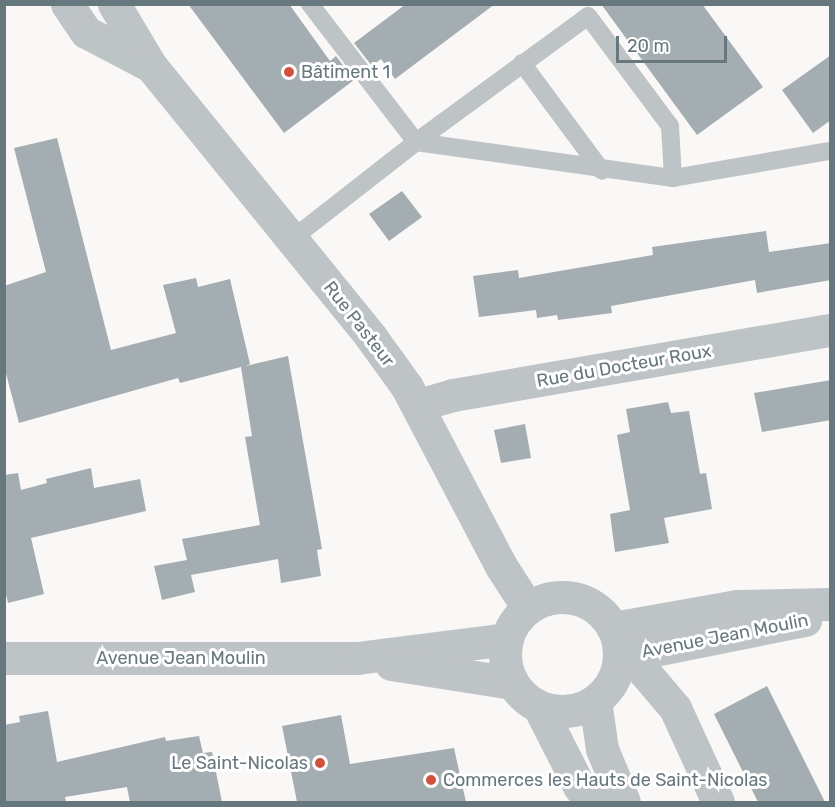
<!DOCTYPE html>
<html>
<head>
<meta charset="utf-8">
<style>
  body { margin:0 }
  #map { position:relative; width:835px; height:807px; overflow:hidden; background:#f9f8f7; font-family:Rubik,sans-serif }
  div>[style] { position:absolute }
  .building>* { inset:0; background:#a4adb1 }
  .service>* { height:18px; margin:-9px; padding:0 9px; transform-origin:9px; border-radius:9px; background:#bec3c6 }
  .minor>* { height:33px; margin:-16.5px; padding:0 16.5px; transform-origin:16.5px; border-radius:16.5px; background:#bec3c6 }
  .tertiary>* { height:33px; margin:-16.5px; padding:0 16.5px; transform-origin:16.5px; border-radius:16.5px; background:#bec3c6 }
  .tertiary>.ring { margin:-16.5px; padding:0; box-sizing:content-box; background:none; border:33px solid #bec3c6; border-radius:50% }
  .dots>* { width:16px; height:16px; translate:-50% -50%; box-sizing:border-box; border:3px solid #fff; border-radius:50% }
  span { translate:-50% -50%; white-space:nowrap; text-align:center; line-height:1.15; -webkit-text-stroke:6px #fff; paint-order:stroke }
  .poi-label { font-size:18px; color:#66777e }
  .left { translate:0 -50%; text-align:left }
  .right { translate:-100% -50%; text-align:right }
  .street-label { font-size:18px; color:#66777e }
  .frame { position:absolute; inset:0; border:6px solid #66777e; pointer-events:none }
  .scale { position:absolute; left:616px; top:36px; width:111px; height:27px; box-sizing:border-box; border:3px solid #66777e; border-top:0; padding-left:8px; font-size:18px; line-height:21px; white-space:nowrap; color:#66777e; -webkit-text-stroke:4px #fff; paint-order:stroke }
</style>
</head>
<body>
<div id="map">
  <div class="building">
    <i style="clip-path:polygon(188px 4px,289px 4px,330px 61px,336px 56px,354px 80px,284px 133px)"></i>
    <i style="clip-path:polygon(406px 4px,495px 4px,395px 79px,381px 59px,372px 66px,354px 43px)"></i>
    <i style="clip-path:polygon(601px 4px,702px 4px,763px 87px,697px 135px)"></i>
    <i style="clip-path:polygon(831px 55px,831px 120px,813px 133px,782px 90px)"></i>
    <i style="clip-path:polygon(57px 138px,111px 350px,176px 333px,163px 285px,196px 278px,198px 287px,230px 279px,250px 364px,246px 366px,288px 356px,322px 549px,317px 550px,321px 576px,281px 583px,278px 559px,191px 575px,195px 592px,162px 600px,154px 566px,187px 560px,182px 539px,260px 525px,245px 437px,252px 436px,241px 367px,180px 383px,178px 378px,19px 423px,4px 366px,4px 286px,46px 272px,14px 148px)"></i>
    <i style="clip-path:polygon(402px 191px,422px 217px,389px 241px,369px 214px)"></i>
    <i style="clip-path:polygon(766px 231px,769px 252px,831px 243px,831px 280px,757px 293px,755px 280px,611px 306px,612px 313px,558px 320px,557px 315px,537px 318px,536px 310px,479px 317px,473px 276px,518px 270px,519px 278px,653px 255px,652px 247px)"></i>
    <i style="clip-path:polygon(831px 380px,831px 420px,762px 432px,754px 393px)"></i>
    <i style="clip-path:polygon(668px 402px,671px 413px,689px 411px,700px 474px,706px 473px,712px 509px,664px 518px,669px 543px,615px 552px,610px 514px,630px 510px,617px 435px,630px 432px,626px 409px)"></i>
    <i style="clip-path:polygon(525px 424px,531px 458px,501px 463px,494px 430px)"></i>
    <i style="clip-path:polygon(91px 468px,94px 488px,140px 479px,146px 511px,31px 538px,44px 594px,8px 603px,4px 586px,4px 475px,18px 473px,21px 490px,47px 483px,46px 479px)"></i>
    <i style="clip-path:polygon(767px 686px,825px 802px,758px 802px,714px 714px)"></i>
    <i style="clip-path:polygon(48px 711px,57px 762px,165px 737px,166px 741px,199px 736px,203px 753px,212px 752px,222px 802px,130px 802px,127px 787px,65px 797px,66px 802px,4px 802px,4px 725px,20px 722px,19px 716px)"></i>
    <i style="clip-path:polygon(341px 715px,350px 764px,454px 748px,466px 802px,297px 802px,282px 726px)"></i>
  </div>
  <div class="service">
    <i style="left:310px;top:4px;width:174px;rotate:52.5deg"></i>
    <i style="left:416px;top:142px;width:213px;rotate:-36.2deg"></i>
    <i style="left:588px;top:16px;width:137px;rotate:53.3deg"></i>
    <i style="left:670px;top:126px;width:52px;rotate:86.7deg"></i>
    <i style="left:522px;top:63px;width:134px;rotate:53.5deg"></i>
    <i style="left:292px;top:239px;width:157px;rotate:-38deg"></i>
    <i style="left:416px;top:142px;width:260px;rotate:8deg"></i>
    <i style="left:673px;top:178px;width:159px;rotate:-9.8deg"></i>
  </div>
  <div class="minor">
    <i style="left:67px;top:4px;width:34px;rotate:56deg"></i>
    <i style="left:86px;top:32px;width:73px;rotate:27.6deg"></i>
    <i style="left:114px;top:4px;width:72px;rotate:59.2deg"></i>
    <i style="left:151px;top:66px;width:349px;rotate:50.9deg"></i>
    <i style="left:371px;top:337px;width:62px;rotate:54.2deg"></i>
    <i style="left:407px;top:387px;width:202px;rotate:62.3deg"></i>
    <i style="left:501px;top:566px;width:50px;rotate:57.3deg"></i>
    <i style="left:418px;top:405px;width:36px;rotate:-16deg"></i>
    <i style="left:453px;top:395px;width:383px;rotate:-9.8deg"></i>
    <i style="left:630px;top:655px;width:70px;rotate:49.7deg"></i>
    <i style="left:675px;top:708px;width:103px;rotate:65.4deg"></i>
    <i style="left:4px;top:658px;width:353px"></i>
    <i style="left:357px;top:658px;width:151px;rotate:-7.2deg"></i>
    <i style="left:391px;top:664px;width:123px;rotate:8.9deg"></i>
  </div>
  <div class="tertiary">
    <i class="ring" style="left:505px;top:597px;width:81px;height:81px"></i>
    <i style="left:613px;top:628px;width:126px;rotate:-10.1deg"></i>
    <i style="left:737px;top:606px;width:93px;rotate:-1.2deg"></i>
    <i style="left:619px;top:657px;width:190px;rotate:-11.3deg"></i>
    <i style="left:595px;top:701px;width:49px;rotate:81.7deg"></i>
    <i style="left:602px;top:749px;width:57px;rotate:67.5deg"></i>
    <i style="left:539px;top:707px;width:89px;rotate:63.1deg"></i>
    <i style="left:579px;top:786px;width:20px;rotate:53deg"></i>
  </div>
  <div class="dots">
    <i style="left:289px;top:72px;background:#d1513f"></i>
    <i style="left:320px;top:763px;background:#d1513f"></i>
    <i style="left:431px;top:780px;background:#d1513f"></i>
  </div>
  <div class="poi-label">
    <span class="left" style="left:301px;top:72px">Bâtiment 1</span>
    <span class="right" style="left:308px;top:763px">Le Saint-Nicolas</span>
    <span class="left" style="left:443px;top:780px">Commerces les Hauts de Saint-Nicolas</span>
  </div>
  <div class="street-label">
    <span style="left:359px;top:324px;rotate:52deg">Rue Pasteur</span>
    <span style="left:624px;top:366px;rotate:-10deg">Rue du Docteur Roux</span>
    <span style="left:725px;top:636px;rotate:-11deg">Avenue Jean Moulin</span>
    <span style="left:181px;top:658px">Avenue Jean Moulin</span>
  </div>
  <div class="frame"></div>
  <div class="scale">20 m</div>
</div>
</body>
</html>
